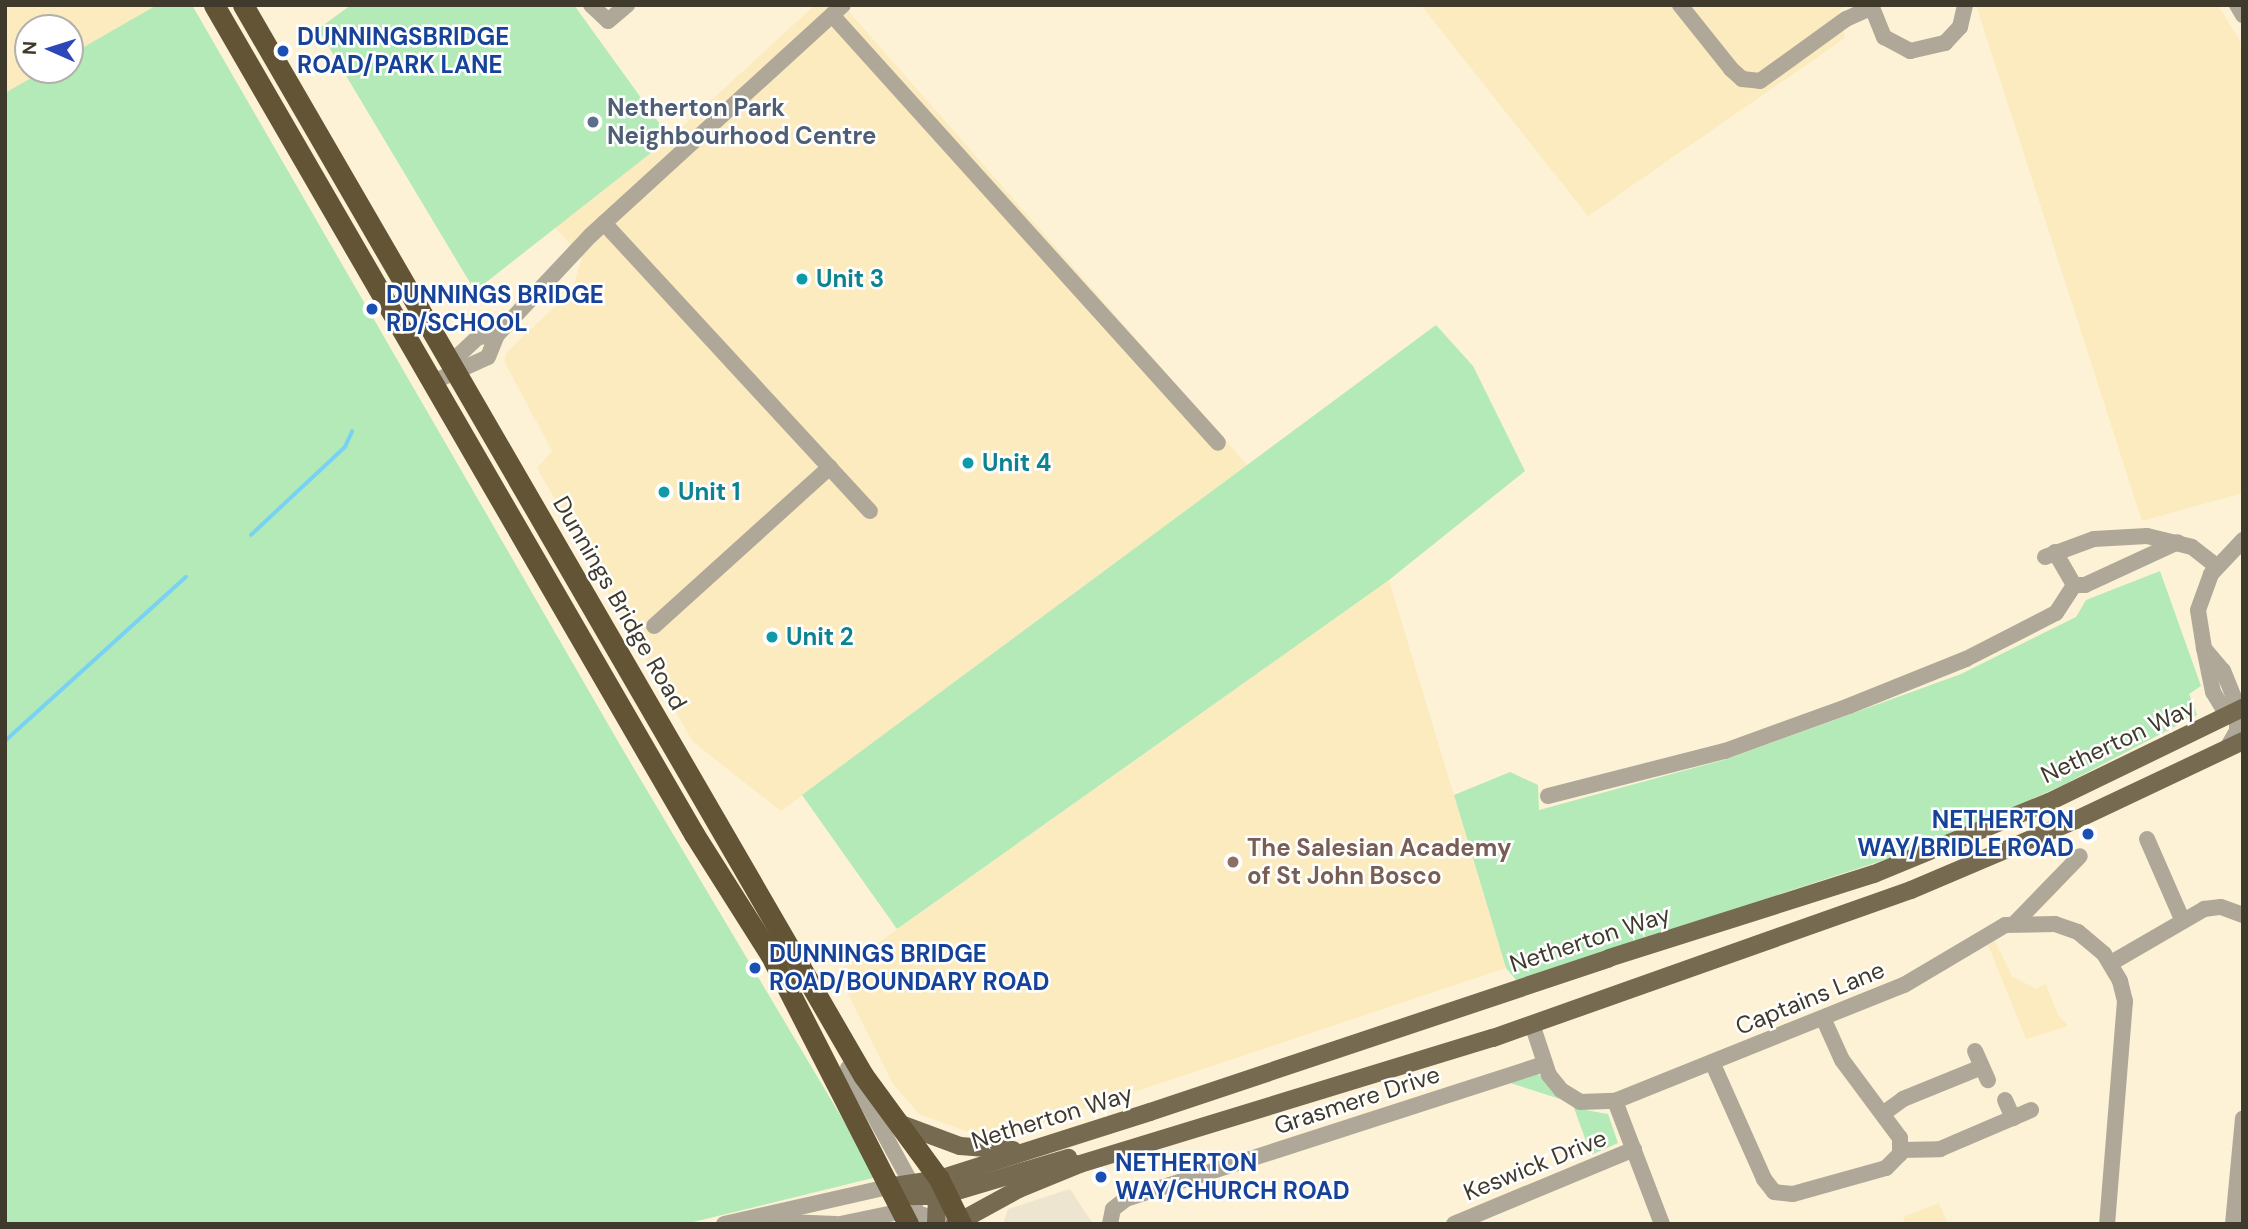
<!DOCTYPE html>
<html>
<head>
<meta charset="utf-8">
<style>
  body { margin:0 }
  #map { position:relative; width:2248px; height:1229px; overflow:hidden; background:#fdf2d6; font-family:"DM Sans",sans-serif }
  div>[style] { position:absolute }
  .commercial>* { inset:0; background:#eee5d0 }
  .built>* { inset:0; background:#fbebbf }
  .green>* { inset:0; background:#b3eab8 }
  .stream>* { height:3.5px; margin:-1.75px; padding:0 1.75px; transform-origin:1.75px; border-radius:1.75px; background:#79d2f4 }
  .minor>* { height:16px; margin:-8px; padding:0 8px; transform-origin:8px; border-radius:8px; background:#afa899 }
  .major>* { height:18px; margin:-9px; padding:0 9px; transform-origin:9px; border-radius:9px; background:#766a50 }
  .highway>* { height:21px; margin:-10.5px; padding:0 10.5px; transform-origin:10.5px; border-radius:10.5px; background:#625435 }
  .dots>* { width:19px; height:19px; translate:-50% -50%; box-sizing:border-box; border:4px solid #fff; border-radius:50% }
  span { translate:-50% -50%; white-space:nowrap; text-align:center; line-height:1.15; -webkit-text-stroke:5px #fff; paint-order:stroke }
  .transit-label { font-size:24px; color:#164399; font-weight:700 }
  .left { translate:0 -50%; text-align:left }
  .right { translate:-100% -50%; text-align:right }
  .service-label { font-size:24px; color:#4e5e75; font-weight:700 }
  .culture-label { font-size:24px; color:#0d838f; font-weight:700 }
  .street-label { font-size:24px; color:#3f3a2c }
  .education-label { font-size:24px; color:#785e54; font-weight:700 }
  .frame { position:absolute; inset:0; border:7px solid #3f3a2c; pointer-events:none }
  .north { position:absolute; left:14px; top:14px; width:70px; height:70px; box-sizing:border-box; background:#fff; border:2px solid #b2b0ab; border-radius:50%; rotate:273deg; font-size:19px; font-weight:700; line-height:28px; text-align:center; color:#3f3a2c }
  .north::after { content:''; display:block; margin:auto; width:24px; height:32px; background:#2e47b8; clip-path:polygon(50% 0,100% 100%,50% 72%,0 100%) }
</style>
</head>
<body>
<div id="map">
  <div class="commercial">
    <i style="clip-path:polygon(1070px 1189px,1093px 1224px,1003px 1224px,1008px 1209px)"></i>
  </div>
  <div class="built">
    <i style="clip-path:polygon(5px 5px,168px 5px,70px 62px,70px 28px,28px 28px,28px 70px,57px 70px,5px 100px)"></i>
    <i style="clip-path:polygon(815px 5px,843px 5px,1247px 465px,781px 811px,693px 742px,537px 468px,552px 451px,504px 361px,507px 352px,572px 290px,582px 257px,555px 228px,670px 138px)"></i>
    <i style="clip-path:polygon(1421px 5px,1844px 5px,1839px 12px,1845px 38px,1588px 216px)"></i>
    <i style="clip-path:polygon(1976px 5px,2218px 5px,2243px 46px,2243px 493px,2142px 521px)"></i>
    <i style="clip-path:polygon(1389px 580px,1506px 968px,1011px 1133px,977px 1135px,919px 1114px,893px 1084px,837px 972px)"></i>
    <i style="clip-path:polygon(1995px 941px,2012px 976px,2036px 989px,2046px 984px,2058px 1015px,2068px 1026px,2026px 1039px,1988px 945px)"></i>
    <i style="clip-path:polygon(1939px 1203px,1948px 1224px,1905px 1224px,1903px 1217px)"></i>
  </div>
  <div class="green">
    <i style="clip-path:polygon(157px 5px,192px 5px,623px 750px,877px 1177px,685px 1224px,5px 1224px,5px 93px,45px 70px,70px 70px,70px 55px)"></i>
    <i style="clip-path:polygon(351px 5px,574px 5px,670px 138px,475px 291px,318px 29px)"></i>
    <i style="clip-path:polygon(1436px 325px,1473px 366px,1525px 471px,1389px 580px,897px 929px,802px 795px)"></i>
    <i style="clip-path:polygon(2160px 571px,2201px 686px,2189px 694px,2197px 715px,2063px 785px,1927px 846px,1516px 980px,1506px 968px,1454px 795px,1510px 772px,1538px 785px,1539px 810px,1727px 759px,1961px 674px,2076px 617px,2086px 600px)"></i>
    <i style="clip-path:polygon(1536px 1073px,1541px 1076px,1560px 1099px,1504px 1081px)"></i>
    <i style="clip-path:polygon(1574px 1108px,1608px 1114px,1618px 1143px,1591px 1155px)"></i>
  </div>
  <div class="stream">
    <i style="left:251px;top:535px;width:129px;rotate:-43.1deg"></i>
    <i style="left:345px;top:447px;width:17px;rotate:-65deg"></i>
    <i style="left:5px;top:741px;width:244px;rotate:-42.2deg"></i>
  </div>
  <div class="minor">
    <i style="left:591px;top:5px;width:23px;rotate:43deg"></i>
    <i style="left:608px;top:21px;width:25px;rotate:-40deg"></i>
    <i style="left:1680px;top:5px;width:82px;rotate:51.4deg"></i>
    <i style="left:1731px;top:69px;width:15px;rotate:42deg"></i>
    <i style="left:1742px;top:79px;width:18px;rotate:6deg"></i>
    <i style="left:1760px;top:81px;width:106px;rotate:-35.8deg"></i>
    <i style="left:1846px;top:19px;width:27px;rotate:-24deg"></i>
    <i style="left:1871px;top:5px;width:35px;rotate:68deg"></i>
    <i style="left:1884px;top:37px;width:30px;rotate:28deg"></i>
    <i style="left:1910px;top:51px;width:36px;rotate:-13deg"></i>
    <i style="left:1945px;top:43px;width:22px;rotate:-47deg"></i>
    <i style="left:1960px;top:27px;width:23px;rotate:-77deg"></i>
    <i style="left:2237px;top:5px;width:12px;rotate:59deg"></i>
    <i style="left:832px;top:15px;width:576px;rotate:47.95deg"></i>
    <i style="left:604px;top:223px;width:392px;rotate:47.3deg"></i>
    <i style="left:454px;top:369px;width:16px;rotate:-68deg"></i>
    <i style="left:460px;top:354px;width:25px;rotate:-43deg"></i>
    <i style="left:478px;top:337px;width:19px;rotate:-6deg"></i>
    <i style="left:433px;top:382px;width:60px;rotate:-24.4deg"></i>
    <i style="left:488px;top:357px;width:24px;rotate:-68deg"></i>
    <i style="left:497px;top:335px;width:137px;rotate:-46.8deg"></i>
    <i style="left:591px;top:235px;width:341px;rotate:-42.4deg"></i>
    <i style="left:2055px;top:552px;width:38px;rotate:60deg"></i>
    <i style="left:2074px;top:585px;width:11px"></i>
    <i style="left:2085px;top:585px;width:102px;rotate:-24.8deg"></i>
    <i style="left:2045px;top:557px;width:52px;rotate:-20.2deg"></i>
    <i style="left:2094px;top:539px;width:53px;rotate:-3.2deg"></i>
    <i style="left:2147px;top:536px;width:46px;rotate:13.7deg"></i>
    <i style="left:2192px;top:547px;width:31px;rotate:38deg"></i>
    <i style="left:654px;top:626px;width:237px;rotate:-42.1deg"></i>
    <i style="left:2204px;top:648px;width:45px;rotate:78.4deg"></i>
    <i style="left:2213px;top:692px;width:23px;rotate:59deg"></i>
    <i style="left:2225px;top:712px;width:16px;rotate:27deg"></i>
    <i style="left:2227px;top:748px;width:20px;rotate:-60deg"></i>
    <i style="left:2237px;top:731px;width:26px;rotate:-90deg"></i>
    <i style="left:2237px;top:705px;width:37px;rotate:-112deg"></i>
    <i style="left:2223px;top:671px;width:30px;rotate:-130deg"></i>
    <i style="left:2204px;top:648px;width:38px;rotate:-99deg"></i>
    <i style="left:2198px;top:610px;width:38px;rotate:-70deg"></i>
    <i style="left:2211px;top:574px;width:47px;rotate:-46.7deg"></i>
    <i style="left:1548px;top:796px;width:183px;rotate:-14.3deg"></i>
    <i style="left:1725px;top:751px;width:132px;rotate:-19.9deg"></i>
    <i style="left:1849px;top:706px;width:126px;rotate:-21.9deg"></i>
    <i style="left:1966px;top:659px;width:101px;rotate:-27.1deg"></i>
    <i style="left:2056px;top:613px;width:33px;rotate:-57deg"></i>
    <i style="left:2147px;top:839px;width:87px;rotate:66.4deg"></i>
    <i style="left:2015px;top:923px;width:93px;rotate:-45.9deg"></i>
    <i style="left:2111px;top:963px;width:108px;rotate:-30.1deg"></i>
    <i style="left:2204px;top:909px;width:17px;rotate:-7deg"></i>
    <i style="left:2221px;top:907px;width:23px;rotate:20deg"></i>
    <i style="left:1532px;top:1024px;width:54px;rotate:71.6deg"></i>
    <i style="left:1549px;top:1075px;width:19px;rotate:51deg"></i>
    <i style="left:1561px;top:1090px;width:22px;rotate:32deg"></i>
    <i style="left:1580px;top:1102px;width:35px;rotate:-2deg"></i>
    <i style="left:1615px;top:1101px;width:132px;rotate:69.1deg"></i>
    <i style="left:1975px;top:1051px;width:32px;rotate:66deg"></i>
    <i style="left:1712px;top:1062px;width:128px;rotate:66deg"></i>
    <i style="left:1764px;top:1179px;width:16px;rotate:52deg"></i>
    <i style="left:1774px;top:1192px;width:19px;rotate:6deg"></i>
    <i style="left:1793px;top:1194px;width:97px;rotate:-15.6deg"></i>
    <i style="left:1886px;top:1168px;width:20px;rotate:-45deg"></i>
    <i style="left:1900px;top:1154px;width:16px;rotate:-90deg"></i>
    <i style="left:1900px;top:1138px;width:97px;rotate:-126.6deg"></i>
    <i style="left:1842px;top:1060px;width:46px;rotate:-114.3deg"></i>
    <i style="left:848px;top:1068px;width:131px;rotate:61.3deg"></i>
    <i style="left:911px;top:1183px;width:21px;rotate:79deg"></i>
    <i style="left:915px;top:1204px;width:21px;rotate:109deg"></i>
    <i style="left:2005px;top:1100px;width:20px;rotate:66deg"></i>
    <i style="left:1615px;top:1101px;width:311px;rotate:-21.9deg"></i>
    <i style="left:1904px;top:985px;width:117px;rotate:-30.7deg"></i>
    <i style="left:2005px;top:925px;width:50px;rotate:-1.1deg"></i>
    <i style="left:2055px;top:924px;width:24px;rotate:19deg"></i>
    <i style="left:2078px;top:932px;width:34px;rotate:40deg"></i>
    <i style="left:2104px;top:954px;width:31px;rotate:59deg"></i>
    <i style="left:2120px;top:981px;width:21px;rotate:76deg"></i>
    <i style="left:2125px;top:1001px;width:224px;rotate:94.6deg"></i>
    <i style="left:1884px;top:1113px;width:24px;rotate:-36deg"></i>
    <i style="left:1903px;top:1099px;width:85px;rotate:-22.1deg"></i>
    <i style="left:1901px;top:1150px;width:39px;rotate:-1deg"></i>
    <i style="left:1940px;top:1149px;width:99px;rotate:-23.2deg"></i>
    <i style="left:761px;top:1221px;width:75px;rotate:2.3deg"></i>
    <i style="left:724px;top:1224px;width:168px;rotate:-12.7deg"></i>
    <i style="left:840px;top:1224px;width:69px;rotate:-11.6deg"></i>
    <i style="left:908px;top:1210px;width:45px;rotate:18deg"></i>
    <i style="left:1110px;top:1224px;width:15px;rotate:-79deg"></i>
    <i style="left:1113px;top:1209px;width:16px;rotate:-38deg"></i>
    <i style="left:1126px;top:1199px;width:439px;rotate:-17.9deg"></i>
    <i style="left:1454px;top:1224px;width:195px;rotate:-22.6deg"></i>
    <i style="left:2233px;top:1224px;width:106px;rotate:-84.6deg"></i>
  </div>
  <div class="major">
    <i style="left:898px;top:1123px;width:66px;rotate:20.4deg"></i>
    <i style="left:960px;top:1146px;width:53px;rotate:4.3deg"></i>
    <i style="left:891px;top:1184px;width:26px;rotate:28deg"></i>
    <i style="left:914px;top:1196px;width:27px"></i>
    <i style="left:941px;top:1196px;width:133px;rotate:-16.7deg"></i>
    <i style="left:888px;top:1187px;width:52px;rotate:-8.9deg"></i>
    <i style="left:939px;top:1179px;width:221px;rotate:-17.6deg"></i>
    <i style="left:1150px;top:1112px;width:484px;rotate:-18.5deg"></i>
    <i style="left:1609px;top:958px;width:278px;rotate:-17.6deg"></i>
    <i style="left:1874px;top:874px;width:189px;rotate:-22.4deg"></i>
    <i style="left:2049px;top:802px;width:216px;rotate:-25.9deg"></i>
    <i style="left:936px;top:1224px;width:35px;rotate:-88deg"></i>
    <i style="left:955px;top:1224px;width:73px;rotate:-28.7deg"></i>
    <i style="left:1019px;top:1189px;width:66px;rotate:-22.3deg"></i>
    <i style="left:1080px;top:1164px;width:432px;rotate:-17deg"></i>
    <i style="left:1493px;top:1038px;width:443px;rotate:-19.5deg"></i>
    <i style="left:1911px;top:890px;width:179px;rotate:-23deg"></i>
    <i style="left:2076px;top:820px;width:185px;rotate:-25.3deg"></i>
  </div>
  <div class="highway">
    <i style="left:214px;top:5px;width:958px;rotate:59.93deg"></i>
    <i style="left:694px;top:834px;width:144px;rotate:57.7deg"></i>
    <i style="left:771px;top:956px;width:301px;rotate:62.9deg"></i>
    <i style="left:243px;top:5px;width:1237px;rotate:59.91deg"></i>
    <i style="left:863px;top:1075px;width:129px;rotate:53.8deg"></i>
    <i style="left:939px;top:1179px;width:50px;rotate:63.9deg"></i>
  </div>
  <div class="dots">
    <i style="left:283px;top:51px;background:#1a4fb4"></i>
    <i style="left:593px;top:122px;background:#5c6f8a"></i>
    <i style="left:802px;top:279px;background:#0f9aa8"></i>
    <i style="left:372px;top:309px;background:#1a4fb4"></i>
    <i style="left:968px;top:463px;background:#0f9aa8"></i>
    <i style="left:664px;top:492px;background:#0f9aa8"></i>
    <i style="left:772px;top:637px;background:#0f9aa8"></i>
    <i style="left:2088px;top:834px;background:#1a4fb4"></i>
    <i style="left:1233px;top:862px;background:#8d6e63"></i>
    <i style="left:755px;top:968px;background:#1a4fb4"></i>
    <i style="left:1101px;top:1177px;background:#1a4fb4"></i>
  </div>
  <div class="transit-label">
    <span class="left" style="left:297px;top:51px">DUNNINGSBRIDGE<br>ROAD/PARK LANE</span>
    <span class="left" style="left:386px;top:309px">DUNNINGS BRIDGE<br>RD/SCHOOL</span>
    <span class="right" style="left:2074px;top:834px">NETHERTON<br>WAY/BRIDLE ROAD</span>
    <span class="left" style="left:769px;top:968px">DUNNINGS BRIDGE<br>ROAD/BOUNDARY ROAD</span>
    <span class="left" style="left:1115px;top:1177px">NETHERTON<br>WAY/CHURCH ROAD</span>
  </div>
  <div class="service-label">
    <span class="left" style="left:607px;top:122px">Netherton Park<br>Neighbourhood Centre</span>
  </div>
  <div class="culture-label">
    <span class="left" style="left:816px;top:279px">Unit 3</span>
    <span class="left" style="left:982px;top:463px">Unit 4</span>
    <span class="left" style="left:678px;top:492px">Unit 1</span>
    <span class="left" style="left:786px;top:637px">Unit 2</span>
  </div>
  <div class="street-label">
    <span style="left:620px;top:603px;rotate:60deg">Dunnings Bridge Road</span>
    <span style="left:2118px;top:741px;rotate:-25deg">Netherton Way</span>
    <span style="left:1590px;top:939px;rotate:-18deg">Netherton Way</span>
    <span style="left:1810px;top:998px;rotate:-22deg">Captains Lane</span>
    <span style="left:1357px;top:1100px;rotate:-18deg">Grasmere Drive</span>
    <span style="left:1052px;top:1117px;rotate:-17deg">Netherton Way</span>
    <span style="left:1535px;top:1165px;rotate:-22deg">Keswick Drive</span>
  </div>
  <div class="education-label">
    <span class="left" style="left:1247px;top:862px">The Salesian Academy<br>of St John Bosco</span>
  </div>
  <div class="frame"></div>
  <div class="north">N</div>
</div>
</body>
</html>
